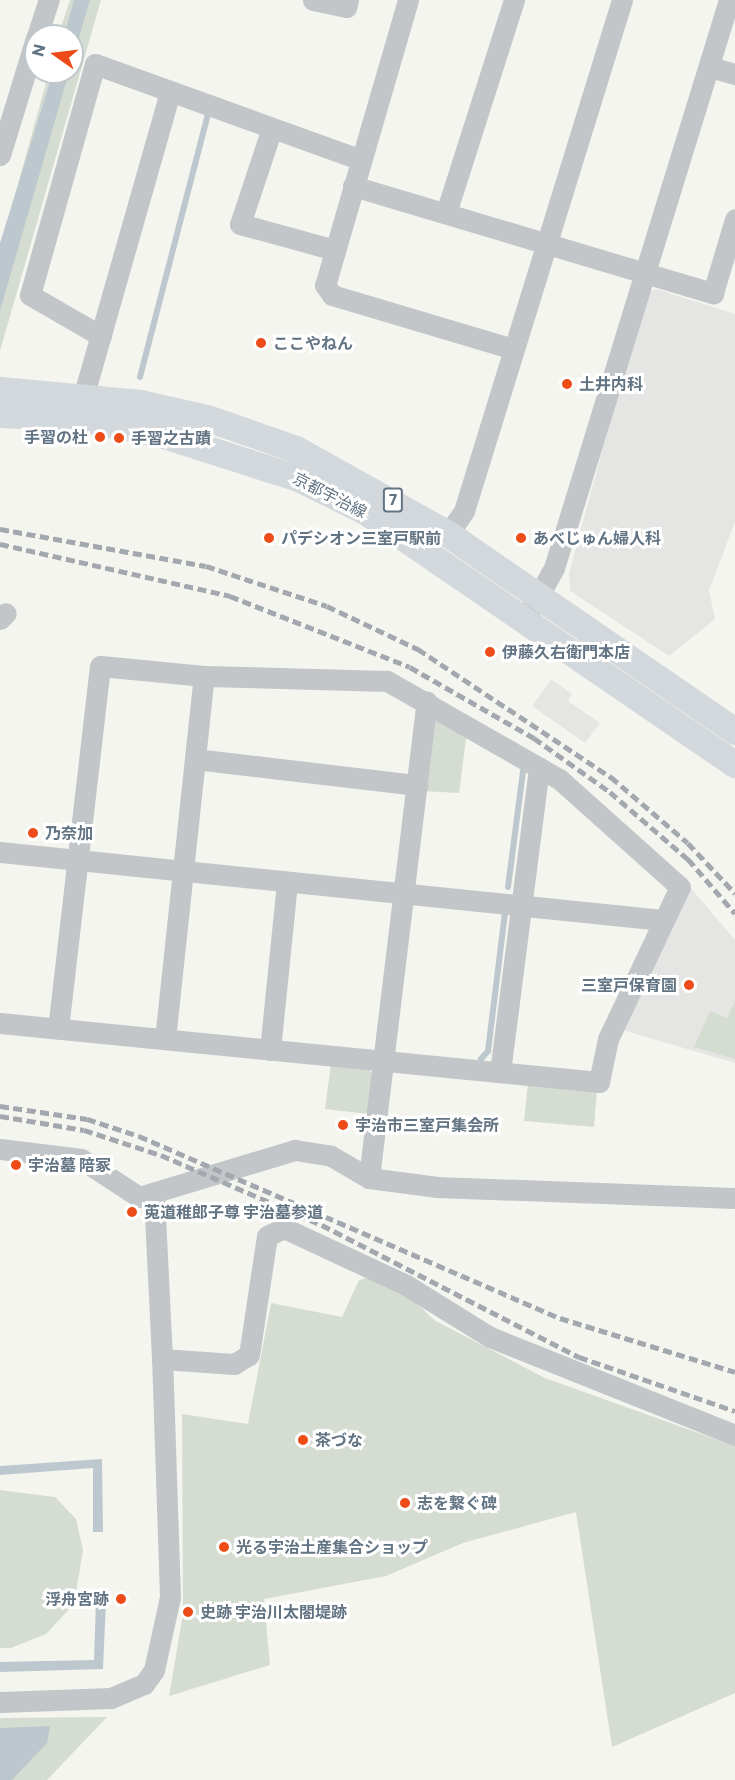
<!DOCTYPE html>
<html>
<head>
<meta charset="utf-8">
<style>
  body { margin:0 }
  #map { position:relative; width:735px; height:1780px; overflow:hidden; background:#f5f5f0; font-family:Commissioner,"Noto Sans JP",sans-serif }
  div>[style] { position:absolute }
  .built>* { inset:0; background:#e5e6e4 }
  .green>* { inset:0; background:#d5dcd1 }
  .water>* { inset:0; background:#bcc8cd }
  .stream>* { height:6px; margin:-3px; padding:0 3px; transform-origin:3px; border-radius:3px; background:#bcc8cd }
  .minor>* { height:21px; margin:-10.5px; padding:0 10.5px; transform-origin:10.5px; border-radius:10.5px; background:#c2c6c9 }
  .major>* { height:27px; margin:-13.5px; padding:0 13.5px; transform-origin:13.5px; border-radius:13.5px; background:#d3d8dc }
  .rail>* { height:4.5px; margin-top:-2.25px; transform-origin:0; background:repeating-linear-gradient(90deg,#a2a8ae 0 9px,transparent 0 13.5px) }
  .dots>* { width:16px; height:16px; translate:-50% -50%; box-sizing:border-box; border:3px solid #fff; border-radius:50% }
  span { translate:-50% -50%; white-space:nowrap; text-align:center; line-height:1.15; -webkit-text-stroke:6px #fff; paint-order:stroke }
  .shield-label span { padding:2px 4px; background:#fff; border:2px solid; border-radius:4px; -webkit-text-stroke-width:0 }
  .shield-label { font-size:15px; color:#627483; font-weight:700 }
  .poi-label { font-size:16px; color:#627483; font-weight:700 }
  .left { translate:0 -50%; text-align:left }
  .right { translate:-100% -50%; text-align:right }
  .street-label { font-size:16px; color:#627483 }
  .north { position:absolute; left:24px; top:24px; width:60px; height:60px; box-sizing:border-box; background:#fff; border:2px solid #c0c7cd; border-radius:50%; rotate:284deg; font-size:16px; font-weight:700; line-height:24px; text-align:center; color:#627483 }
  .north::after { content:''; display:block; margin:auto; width:21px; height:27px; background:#ed4c18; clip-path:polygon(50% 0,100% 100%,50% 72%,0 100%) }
</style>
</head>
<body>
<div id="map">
  <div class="built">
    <i style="clip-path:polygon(656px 289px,735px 314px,735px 522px,709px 590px,715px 619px,669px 656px,570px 591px,569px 573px,645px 294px)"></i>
    <i style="clip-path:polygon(551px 679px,572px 694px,568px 701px,600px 723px,585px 743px,532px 706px)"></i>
    <i style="clip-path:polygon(690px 887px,735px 940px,735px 1063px,622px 1030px)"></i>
  </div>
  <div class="green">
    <i style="clip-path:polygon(70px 0,101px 0,0 351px,0 249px,49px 72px,72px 72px,72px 36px,58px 36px)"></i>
    <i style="clip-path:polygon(432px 713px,467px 731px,459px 793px,422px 791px)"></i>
    <i style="clip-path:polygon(735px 1001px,735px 1059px,694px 1047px,710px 1011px,727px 1018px)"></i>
    <i style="clip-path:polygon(331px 1064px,369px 1069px,374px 1077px,368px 1114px,325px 1109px)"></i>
    <i style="clip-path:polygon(528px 1083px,597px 1089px,594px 1127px,524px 1121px)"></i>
    <i style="clip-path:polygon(366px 1278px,403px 1290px,434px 1320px,545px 1378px,735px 1446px,735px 1693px,612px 1747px,576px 1512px,463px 1543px,386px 1576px,264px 1599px,270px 1665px,169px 1696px,183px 1614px,182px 1414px,248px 1424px,271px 1303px,342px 1317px,359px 1280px)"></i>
    <i style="clip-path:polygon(0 1490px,55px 1497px,76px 1519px,83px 1550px,74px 1604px,46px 1634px,11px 1648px,0 1648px)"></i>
    <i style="clip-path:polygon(107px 1717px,47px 1780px,0 1780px,0 1718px)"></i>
  </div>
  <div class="water">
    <i style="clip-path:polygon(74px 0,90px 0,72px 61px,72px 36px,64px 36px)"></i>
    <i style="clip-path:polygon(53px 72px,69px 72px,0 311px,0 243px)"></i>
    <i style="clip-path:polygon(102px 1459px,103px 1532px,93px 1532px,93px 1468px,0 1475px,0 1466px)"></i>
    <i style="clip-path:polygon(96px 1601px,106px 1602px,103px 1669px,0 1672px,0 1662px,94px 1660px)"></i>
    <i style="clip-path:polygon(50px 1726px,47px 1743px,12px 1780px,0 1780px,0 1728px)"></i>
  </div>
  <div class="stream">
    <i style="left:140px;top:377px;width:275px;rotate:-75.5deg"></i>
    <i style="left:508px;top:887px;width:117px;rotate:-82.6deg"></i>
    <i style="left:481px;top:1059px;width:11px;rotate:-49deg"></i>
    <i style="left:488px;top:1051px;width:140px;rotate:-83deg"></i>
  </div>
  <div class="minor">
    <i style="left:313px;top:0;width:34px;rotate:12deg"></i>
    <i style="left:346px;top:7px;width:7px;rotate:-74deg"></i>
    <i style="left:408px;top:0;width:297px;rotate:106.2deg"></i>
    <i style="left:325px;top:285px;width:12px;rotate:55deg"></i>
    <i style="left:332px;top:295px;width:189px;rotate:16.6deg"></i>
    <i style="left:37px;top:36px;width:38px;rotate:-72deg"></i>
    <i style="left:710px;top:67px;width:26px;rotate:16deg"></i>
    <i style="left:271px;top:131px;width:98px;rotate:108.4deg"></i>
    <i style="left:240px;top:224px;width:98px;rotate:15.3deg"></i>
    <i style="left:0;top:155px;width:122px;rotate:-72.9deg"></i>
    <i style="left:353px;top:186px;width:376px;rotate:16.6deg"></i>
    <i style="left:713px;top:293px;width:77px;rotate:-73.4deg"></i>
    <i style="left:446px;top:213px;width:224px;rotate:-72.3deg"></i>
    <i style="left:101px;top:336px;width:82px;rotate:-150deg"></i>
    <i style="left:30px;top:295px;width:240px;rotate:-74.3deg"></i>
    <i style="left:95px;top:64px;width:283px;rotate:19.8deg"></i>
    <i style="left:84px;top:394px;width:313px;rotate:-74.1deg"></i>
    <i style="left:448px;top:534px;width:28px;rotate:-55deg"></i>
    <i style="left:464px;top:511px;width:535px;rotate:-72.82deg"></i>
    <i style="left:531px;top:609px;width:47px;rotate:-60.7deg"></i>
    <i style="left:554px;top:568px;width:594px;rotate:-72.88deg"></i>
    <i style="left:0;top:619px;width:8px;rotate:-45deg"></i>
    <i style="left:195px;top:759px;width:224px;rotate:6.7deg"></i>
    <i style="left:0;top:852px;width:666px;rotate:5.86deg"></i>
    <i style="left:0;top:1023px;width:602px;rotate:5.63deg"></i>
    <i style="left:599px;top:1082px;width:44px;rotate:-78.2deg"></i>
    <i style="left:608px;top:1039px;width:168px;rotate:-64.7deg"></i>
    <i style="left:680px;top:887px;width:162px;rotate:-138.2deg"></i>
    <i style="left:559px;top:779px;width:198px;rotate:-150.3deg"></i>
    <i style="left:387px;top:681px;width:183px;rotate:-178.4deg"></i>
    <i style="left:204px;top:676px;width:104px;rotate:-174.5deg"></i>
    <i style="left:100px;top:666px;width:365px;rotate:96.6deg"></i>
    <i style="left:165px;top:1039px;width:365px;rotate:-83.9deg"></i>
    <i style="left:270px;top:1050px;width:169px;rotate:-84.2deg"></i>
    <i style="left:500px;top:1072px;width:307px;rotate:-82.7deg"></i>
    <i style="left:0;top:1149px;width:82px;rotate:7deg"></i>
    <i style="left:81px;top:1159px;width:69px;rotate:33.2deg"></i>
    <i style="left:139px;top:1197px;width:163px;rotate:-16.8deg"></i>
    <i style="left:295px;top:1150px;width:36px;rotate:9deg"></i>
    <i style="left:331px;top:1156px;width:44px;rotate:30.1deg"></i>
    <i style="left:369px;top:1178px;width:69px;rotate:7.5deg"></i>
    <i style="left:437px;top:1187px;width:298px;rotate:2.1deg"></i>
    <i style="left:369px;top:1178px;width:480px;rotate:-83.1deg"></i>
    <i style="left:154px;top:1195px;width:164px;rotate:87.2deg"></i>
    <i style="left:162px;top:1359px;width:72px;rotate:4deg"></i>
    <i style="left:234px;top:1364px;width:17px;rotate:-31deg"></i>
    <i style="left:249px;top:1355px;width:120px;rotate:-81.4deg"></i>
    <i style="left:267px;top:1236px;width:19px;rotate:-25deg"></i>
    <i style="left:284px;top:1228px;width:135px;rotate:25deg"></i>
    <i style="left:406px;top:1285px;width:99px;rotate:31.8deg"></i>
    <i style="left:490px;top:1337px;width:264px;rotate:21.8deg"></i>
    <i style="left:0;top:1702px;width:111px;rotate:-2.1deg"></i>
    <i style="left:111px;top:1698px;width:36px;rotate:-23deg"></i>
    <i style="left:144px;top:1684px;width:17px;rotate:-54deg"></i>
    <i style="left:154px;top:1670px;width:75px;rotate:-77.6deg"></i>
    <i style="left:170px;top:1597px;width:238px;rotate:-91.9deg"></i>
  </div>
  <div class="major">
    <i style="left:0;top:390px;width:141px;rotate:5.3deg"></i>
    <i style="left:140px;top:403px;width:69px;rotate:12.6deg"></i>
    <i style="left:207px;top:418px;width:94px;rotate:19.2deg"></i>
    <i style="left:296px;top:449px;width:174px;rotate:29.2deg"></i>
    <i style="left:448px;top:534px;width:348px;rotate:34.5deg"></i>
    <i style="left:0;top:414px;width:83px;rotate:3.4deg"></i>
    <i style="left:83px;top:419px;width:75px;rotate:10.7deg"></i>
    <i style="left:157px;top:433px;width:148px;rotate:17.7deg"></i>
    <i style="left:298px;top:478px;width:75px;rotate:26.2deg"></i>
    <i style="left:365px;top:511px;width:448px;rotate:34.4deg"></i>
  </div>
  <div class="rail">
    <i style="left:0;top:529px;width:209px;rotate:10.2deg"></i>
    <i style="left:206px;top:566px;width:127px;rotate:18.3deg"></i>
    <i style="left:327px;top:606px;width:101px;rotate:25.3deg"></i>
    <i style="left:418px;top:649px;width:232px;rotate:33.6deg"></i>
    <i style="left:611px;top:777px;width:101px;rotate:40.6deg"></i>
    <i style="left:688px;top:843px;width:69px;rotate:46.8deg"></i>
    <i style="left:0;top:544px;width:236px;rotate:12.7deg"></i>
    <i style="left:230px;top:596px;width:193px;rotate:21.5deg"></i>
    <i style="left:410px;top:667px;width:143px;rotate:29.8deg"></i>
    <i style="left:534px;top:738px;width:93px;rotate:35.4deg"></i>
    <i style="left:610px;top:792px;width:103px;rotate:40.7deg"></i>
    <i style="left:688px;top:859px;width:72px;rotate:49deg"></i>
    <i style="left:0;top:1106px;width:88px;rotate:8.5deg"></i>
    <i style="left:87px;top:1119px;width:55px;rotate:18.1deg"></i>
    <i style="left:139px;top:1136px;width:459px;rotate:23.4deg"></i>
    <i style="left:560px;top:1318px;width:183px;rotate:17.1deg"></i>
    <i style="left:0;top:1116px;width:85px;rotate:9.5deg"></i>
    <i style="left:84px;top:1130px;width:81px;rotate:18deg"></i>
    <i style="left:161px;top:1155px;width:176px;rotate:23.5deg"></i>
    <i style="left:322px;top:1225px;width:289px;rotate:27.2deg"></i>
    <i style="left:579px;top:1357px;width:165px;rotate:19.1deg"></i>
  </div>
  <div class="dots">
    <i style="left:261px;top:343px;background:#ed4c18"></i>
    <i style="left:567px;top:384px;background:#ed4c18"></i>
    <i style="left:100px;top:437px;background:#ed4c18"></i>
    <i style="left:119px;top:438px;background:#ed4c18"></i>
    <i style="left:269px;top:538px;background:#ed4c18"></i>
    <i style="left:521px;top:538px;background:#ed4c18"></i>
    <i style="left:490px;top:652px;background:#ed4c18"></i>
    <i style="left:33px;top:833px;background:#ed4c18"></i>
    <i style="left:689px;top:985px;background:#ed4c18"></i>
    <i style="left:343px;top:1125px;background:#ed4c18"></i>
    <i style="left:16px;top:1165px;background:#ed4c18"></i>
    <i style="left:132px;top:1212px;background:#ed4c18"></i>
    <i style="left:303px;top:1440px;background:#ed4c18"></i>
    <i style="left:405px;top:1503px;background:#ed4c18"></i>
    <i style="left:224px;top:1547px;background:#ed4c18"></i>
    <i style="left:121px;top:1599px;background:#ed4c18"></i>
    <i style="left:188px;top:1612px;background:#ed4c18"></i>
  </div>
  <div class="shield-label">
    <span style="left:393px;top:500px">7</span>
  </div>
  <div class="poi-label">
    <span class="left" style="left:273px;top:343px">ここやねん</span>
    <span class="left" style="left:579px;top:384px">土井内科</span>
    <span class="right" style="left:88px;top:437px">手習の杜</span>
    <span class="left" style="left:131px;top:438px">手習之古蹟</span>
    <span class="left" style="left:281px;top:538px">パデシオン三室戸駅前</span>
    <span class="left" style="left:533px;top:538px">あべじゅん婦人科</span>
    <span class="left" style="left:502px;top:652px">伊藤久右衛門本店</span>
    <span class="left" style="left:45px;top:833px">乃奈加</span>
    <span class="right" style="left:677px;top:985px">三室戸保育園</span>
    <span class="left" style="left:355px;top:1125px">宇治市三室戸集会所</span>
    <span class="left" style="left:28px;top:1165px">宇治墓 陪冢</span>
    <span class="left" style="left:144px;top:1212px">莵道稚郎子尊 宇治墓参道</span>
    <span class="left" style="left:315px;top:1440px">茶づな</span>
    <span class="left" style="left:417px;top:1503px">志を繋ぐ碑</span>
    <span class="left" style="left:236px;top:1547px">光る宇治土産集合ショップ</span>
    <span class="right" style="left:109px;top:1599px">浮舟宮跡</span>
    <span class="left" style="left:200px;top:1612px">史跡 宇治川太閤堤跡</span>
  </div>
  <div class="street-label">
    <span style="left:330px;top:495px;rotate:27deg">京都宇治線</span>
  </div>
  <div class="north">N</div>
</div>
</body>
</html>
